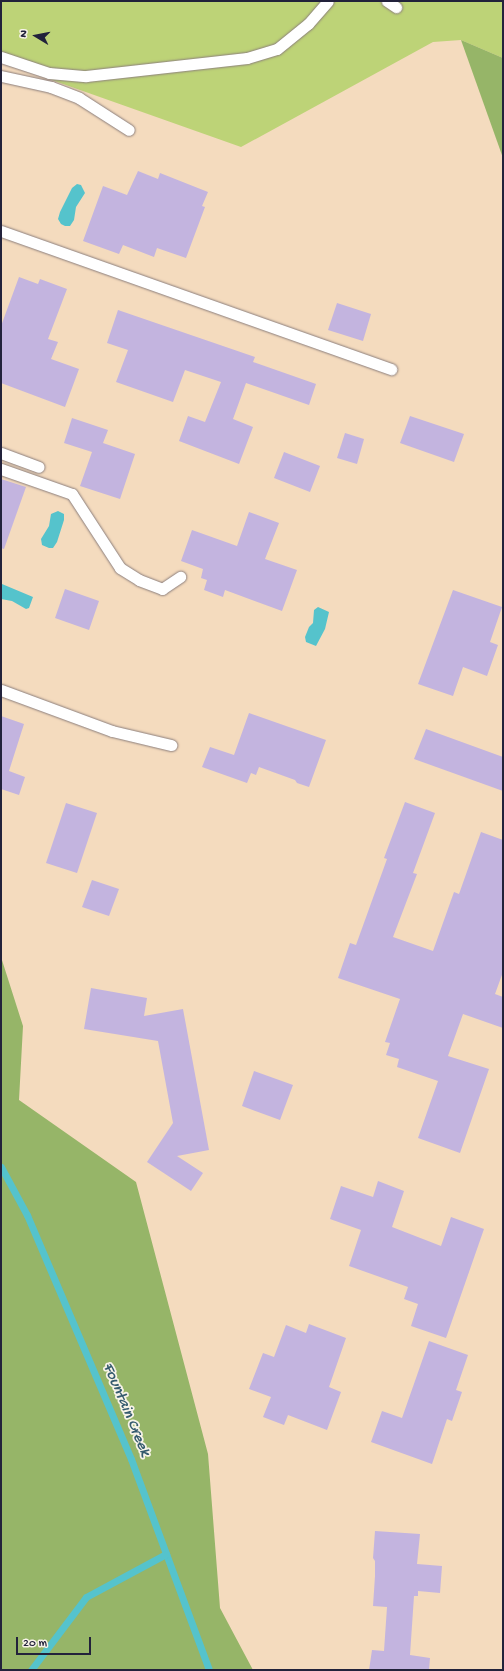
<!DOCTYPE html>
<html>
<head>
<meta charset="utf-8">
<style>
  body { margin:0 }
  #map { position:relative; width:504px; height:1671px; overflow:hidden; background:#f4dbbe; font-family:"Gochi Hand",sans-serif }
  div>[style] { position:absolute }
  .green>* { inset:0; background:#bdd377 }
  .forest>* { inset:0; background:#96b568 }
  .water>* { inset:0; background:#55c3cc }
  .stream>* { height:7px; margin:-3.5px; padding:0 3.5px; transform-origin:3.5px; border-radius:3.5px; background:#55c3cc }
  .building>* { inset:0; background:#c3b4df }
  .roads { filter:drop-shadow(0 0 1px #8b7e7c) drop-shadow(0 0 1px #8b7e7c) }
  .lane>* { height:11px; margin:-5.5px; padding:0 5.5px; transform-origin:5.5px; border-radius:5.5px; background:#fff }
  span { translate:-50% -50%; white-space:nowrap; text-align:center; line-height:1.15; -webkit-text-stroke:3.5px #f7f3e8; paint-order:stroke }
  .water-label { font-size:16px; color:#345a6e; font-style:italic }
  .frame { position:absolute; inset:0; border:2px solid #22223b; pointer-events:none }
  .north { position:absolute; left:16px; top:16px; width:40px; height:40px; -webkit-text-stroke:3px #f7f3e8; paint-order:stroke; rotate:280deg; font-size:11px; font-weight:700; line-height:16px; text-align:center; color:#22223b }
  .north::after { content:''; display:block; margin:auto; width:14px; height:18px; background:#22223b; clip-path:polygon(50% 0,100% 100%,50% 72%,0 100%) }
  .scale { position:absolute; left:16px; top:1637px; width:75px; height:18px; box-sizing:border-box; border:2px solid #22223b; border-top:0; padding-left:5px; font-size:12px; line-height:14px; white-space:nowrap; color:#22223b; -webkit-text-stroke:3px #f7f3e8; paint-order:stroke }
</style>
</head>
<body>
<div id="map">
  <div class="green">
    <i style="clip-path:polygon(1px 1px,503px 1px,503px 58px,461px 40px,433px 42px,241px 147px,1px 62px)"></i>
  </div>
  <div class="forest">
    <i style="clip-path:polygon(461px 40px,503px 58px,503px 158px)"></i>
    <i style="clip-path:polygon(1px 957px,23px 1026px,19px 1100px,136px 1182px,208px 1454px,220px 1608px,253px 1670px,1px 1670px)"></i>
  </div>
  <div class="water">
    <i style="clip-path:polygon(77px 184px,81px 185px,85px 193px,76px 207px,74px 220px,70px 226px,65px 226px,61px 224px,58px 219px,60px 212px,72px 188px)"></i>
    <i style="clip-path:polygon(58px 511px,64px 514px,64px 520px,57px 542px,53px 548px,49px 548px,42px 545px,41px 539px,49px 526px,51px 514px)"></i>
    <i style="clip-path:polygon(2px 584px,33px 597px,29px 608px,26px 609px,12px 601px,1px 599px)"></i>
    <i style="clip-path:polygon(318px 607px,329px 612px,325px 629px,316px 646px,306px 642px,305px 637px,309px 627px,313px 623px,314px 610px)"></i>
  </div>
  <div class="stream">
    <i style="left:1px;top:1167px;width:55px;rotate:61.6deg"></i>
    <i style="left:27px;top:1215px;width:265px;rotate:66.9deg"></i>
    <i style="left:131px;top:1459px;width:225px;rotate:69.7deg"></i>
    <i style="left:31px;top:1670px;width:91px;rotate:-53deg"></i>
    <i style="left:86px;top:1597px;width:91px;rotate:-28.3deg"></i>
  </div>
  <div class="building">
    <i style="clip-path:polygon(138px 171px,158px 179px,160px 173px,208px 192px,202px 206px,205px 207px,186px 258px,157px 248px,154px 257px,123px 245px,119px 254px,83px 241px,103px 186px,127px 195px)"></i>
    <i style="clip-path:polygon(19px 277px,38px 284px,40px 279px,67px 289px,48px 339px,58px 342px,51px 359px,79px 369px,65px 407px,1px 383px,1px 326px)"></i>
    <i style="clip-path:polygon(337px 303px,371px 314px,363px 341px,328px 330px)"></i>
    <i style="clip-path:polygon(118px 310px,255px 357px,253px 362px,316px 384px,309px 405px,246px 383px,233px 419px,253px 427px,239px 464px,179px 441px,188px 416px,205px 422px,221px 382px,185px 370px,173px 402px,116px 382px,128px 350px,107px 343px)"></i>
    <i style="clip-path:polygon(410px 416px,464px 434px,454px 462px,400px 443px)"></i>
    <i style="clip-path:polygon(72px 418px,108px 430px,103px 443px,135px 454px,120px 499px,80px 486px,92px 452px,64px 443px)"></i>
    <i style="clip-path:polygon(345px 433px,364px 439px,357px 464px,337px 458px)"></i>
    <i style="clip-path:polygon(284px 452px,320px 466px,310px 492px,274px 478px)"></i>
    <i style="clip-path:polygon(1px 479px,26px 487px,4px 549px,1px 548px)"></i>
    <i style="clip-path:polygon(249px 512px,279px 523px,265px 559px,297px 570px,282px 611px,225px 590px,223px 597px,204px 590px,207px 580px,201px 578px,203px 569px,181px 561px,192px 530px,237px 546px)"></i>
    <i style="clip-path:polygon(65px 589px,99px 601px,89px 630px,55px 618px)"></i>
    <i style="clip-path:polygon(453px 590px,502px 607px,490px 642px,498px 645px,487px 676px,463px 667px,453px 696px,418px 684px)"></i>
    <i style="clip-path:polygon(249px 713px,326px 740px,309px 787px,297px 783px,295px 780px,259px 767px,256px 775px,251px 773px,247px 783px,202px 767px,210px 747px,234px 755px)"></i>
    <i style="clip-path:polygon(1px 716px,24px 724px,9px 771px,25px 777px,19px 795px,1px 789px)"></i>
    <i style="clip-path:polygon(426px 729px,503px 757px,503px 791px,414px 759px)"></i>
    <i style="clip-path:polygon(405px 802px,435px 813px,413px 873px,417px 874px,393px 937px,433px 951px,454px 892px,459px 894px,481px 832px,503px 840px,503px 972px,495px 994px,503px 997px,503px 1028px,463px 1014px,448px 1056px,489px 1069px,460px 1153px,418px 1138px,438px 1081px,397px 1067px,399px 1059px,386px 1055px,390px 1043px,385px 1042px,400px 999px,338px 978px,350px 943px,356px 945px,387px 859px,384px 858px)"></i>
    <i style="clip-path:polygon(66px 803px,97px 813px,77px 873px,46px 863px)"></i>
    <i style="clip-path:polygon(92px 880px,119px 889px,109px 916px,82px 907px)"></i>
    <i style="clip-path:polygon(91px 988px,147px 998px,144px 1016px,183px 1009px,209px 1150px,177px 1156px,203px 1173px,191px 1191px,147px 1162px,173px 1123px,158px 1041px,84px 1029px)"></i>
    <i style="clip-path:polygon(254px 1071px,293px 1085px,280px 1120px,242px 1106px)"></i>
    <i style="clip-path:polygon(378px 1181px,404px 1191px,392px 1227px,441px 1246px,451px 1217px,484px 1229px,446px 1338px,411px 1326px,418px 1304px,404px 1299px,408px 1287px,349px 1266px,361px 1230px,330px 1219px,341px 1186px,373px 1197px)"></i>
    <i style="clip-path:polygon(309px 1324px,346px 1338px,329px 1387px,341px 1392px,327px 1430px,288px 1415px,284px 1425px,263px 1417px,271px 1397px,249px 1389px,263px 1353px,274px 1357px,286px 1325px,306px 1333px)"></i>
    <i style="clip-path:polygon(429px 1341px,468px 1355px,456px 1390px,462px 1392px,452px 1421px,447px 1419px,432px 1464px,371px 1442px,382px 1411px,402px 1418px)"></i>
    <i style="clip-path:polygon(375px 1531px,420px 1534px,417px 1564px,442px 1566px,440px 1593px,418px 1591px,418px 1596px,414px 1596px,410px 1655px,430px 1658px,429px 1670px,369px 1670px,372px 1650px,384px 1651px,387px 1607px,373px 1606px,375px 1576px,375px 1561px,373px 1558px)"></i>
  </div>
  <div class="roads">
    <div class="lane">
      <i style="left:387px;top:1px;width:11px;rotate:34deg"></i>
      <i style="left:1px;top:57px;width:51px;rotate:18.4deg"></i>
      <i style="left:49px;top:73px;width:37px;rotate:5deg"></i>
      <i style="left:86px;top:76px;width:162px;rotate:-6.4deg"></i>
      <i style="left:247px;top:58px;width:31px;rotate:-17deg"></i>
      <i style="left:277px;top:49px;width:40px;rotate:-39deg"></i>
      <i style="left:308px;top:24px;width:30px;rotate:-49deg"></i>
      <i style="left:1px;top:76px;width:51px;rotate:12.4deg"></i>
      <i style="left:51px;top:87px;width:30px;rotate:21deg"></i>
      <i style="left:79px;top:98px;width:59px;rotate:32.6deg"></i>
      <i style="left:1px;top:231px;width:414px;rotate:19.5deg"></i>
      <i style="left:1px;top:453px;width:40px;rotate:20.2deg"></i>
      <i style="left:1px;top:469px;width:75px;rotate:19.4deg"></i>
      <i style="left:72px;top:494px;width:88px;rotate:57deg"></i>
      <i style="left:120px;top:568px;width:22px;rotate:32deg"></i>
      <i style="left:139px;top:580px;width:25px;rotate:21deg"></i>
      <i style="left:162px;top:589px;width:22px;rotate:-34deg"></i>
      <i style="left:1px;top:690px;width:118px;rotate:20.3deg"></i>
      <i style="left:112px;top:731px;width:61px;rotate:13.3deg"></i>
    </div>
  </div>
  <div class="water-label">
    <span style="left:125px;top:1410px;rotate:67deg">Fountain Creek</span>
  </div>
  <div class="frame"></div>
  <div class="north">N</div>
  <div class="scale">20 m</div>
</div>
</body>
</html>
